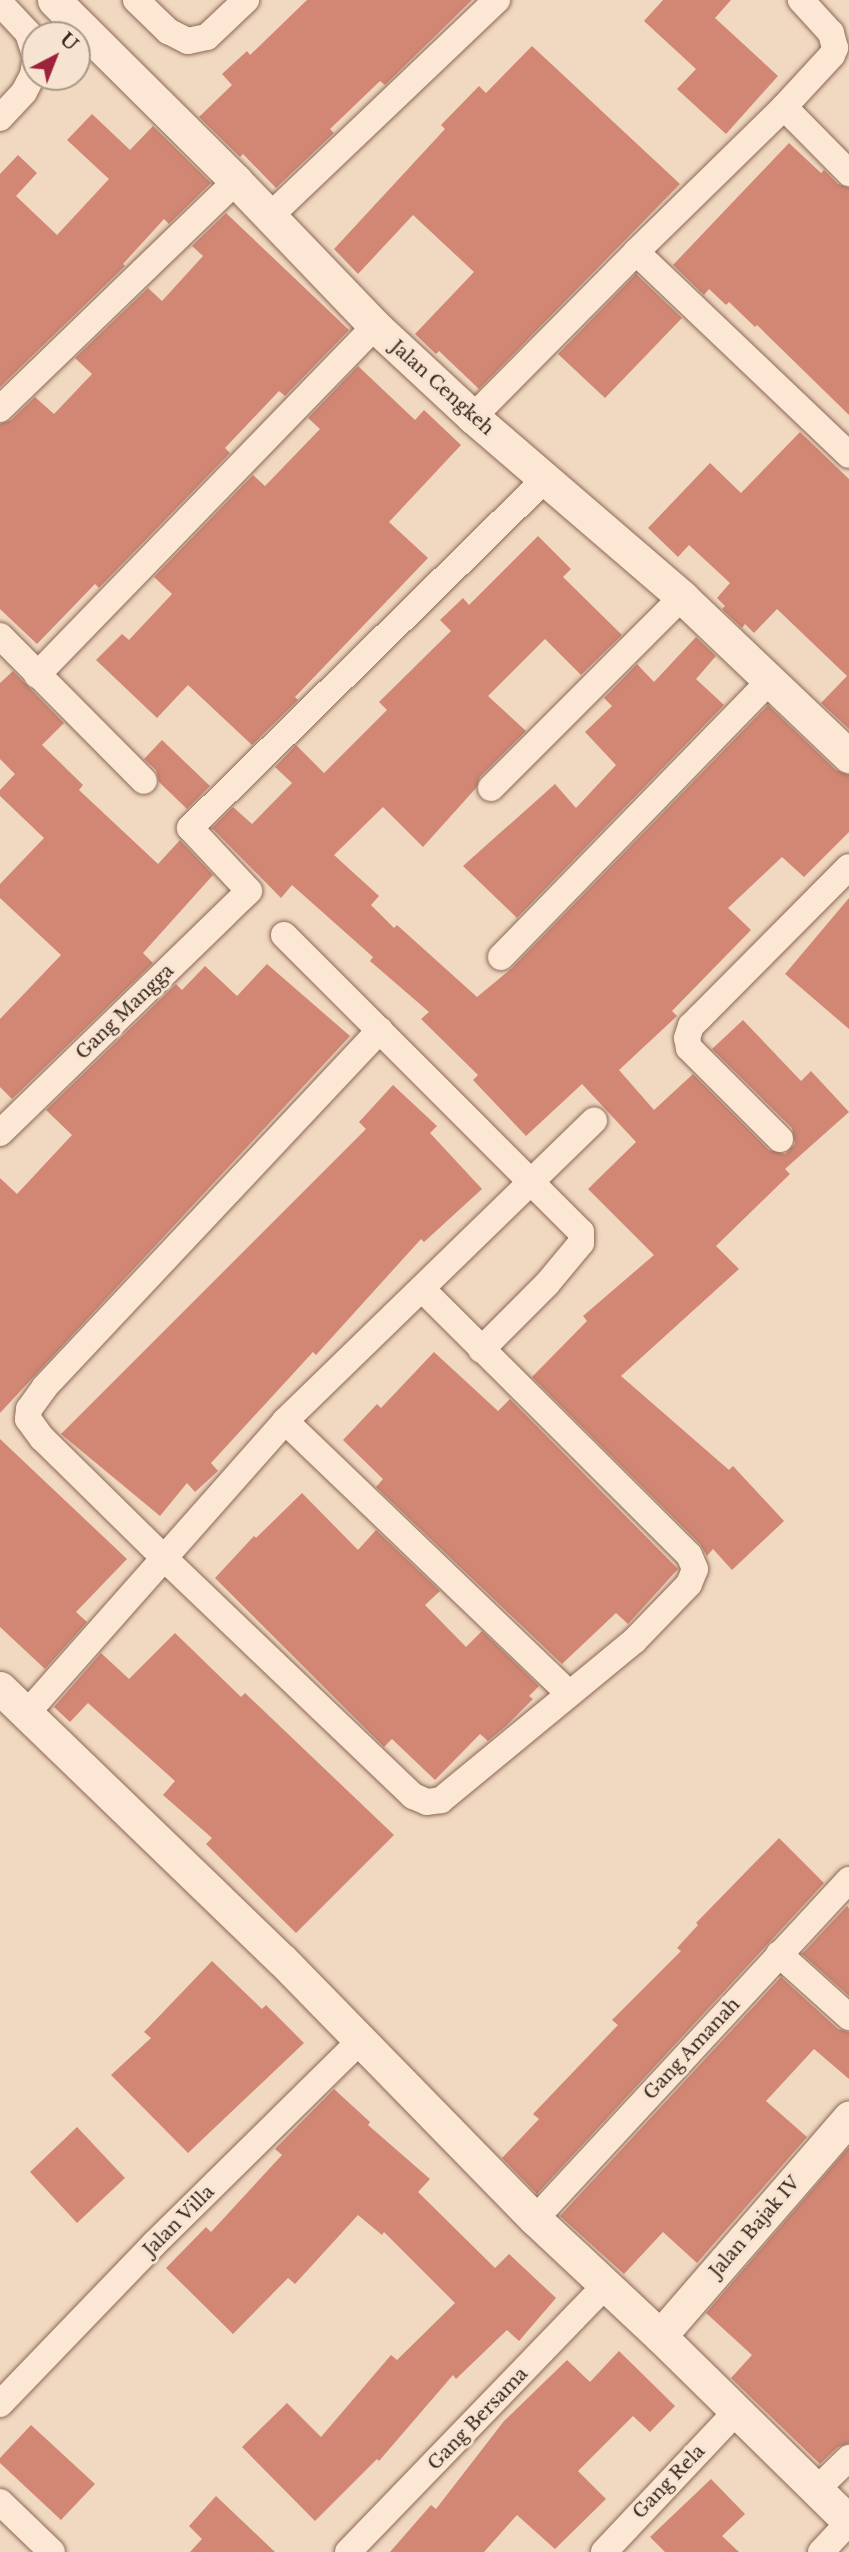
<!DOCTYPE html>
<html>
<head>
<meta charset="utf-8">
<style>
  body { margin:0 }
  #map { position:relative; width:849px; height:2552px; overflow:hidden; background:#f1d8c0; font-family:"Libre Baskerville",serif }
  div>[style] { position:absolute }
  .building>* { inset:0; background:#d18774 }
  .roads { filter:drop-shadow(0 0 2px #8b6857) drop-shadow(0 0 2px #8b6857) }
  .minor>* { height:26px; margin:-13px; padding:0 13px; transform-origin:13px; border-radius:13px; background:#fbe7d4 }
  .tertiary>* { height:33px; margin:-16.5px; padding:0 16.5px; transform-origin:16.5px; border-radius:16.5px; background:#fbe7d4 }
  span { translate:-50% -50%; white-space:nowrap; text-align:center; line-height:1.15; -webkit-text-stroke:6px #f7e4d0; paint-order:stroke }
  .street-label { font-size:18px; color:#39241c }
  .north { position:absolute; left:21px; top:21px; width:70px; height:70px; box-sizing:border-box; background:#f7e4d0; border:2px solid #ab9788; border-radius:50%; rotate:42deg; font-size:19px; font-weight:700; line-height:28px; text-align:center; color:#39241c }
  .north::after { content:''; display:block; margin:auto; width:24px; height:32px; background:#9d233d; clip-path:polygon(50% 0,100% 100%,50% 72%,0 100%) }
</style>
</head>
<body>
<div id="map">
  <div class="building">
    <i style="clip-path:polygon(307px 0,472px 0,385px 85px,380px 81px,330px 129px,334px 133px,276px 188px,243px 154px,240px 157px,199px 117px,232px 85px,222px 74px,247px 51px,250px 55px)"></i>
    <i style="clip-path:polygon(663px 0,731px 0,715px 18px,778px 76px,726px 134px,677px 89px,696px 69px,644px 21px)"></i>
    <i style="clip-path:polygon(532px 46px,680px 184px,479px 389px,439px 351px,436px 354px,415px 334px,474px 272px,413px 215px,358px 274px,334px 249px,445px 129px,441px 125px,479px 86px,486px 93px)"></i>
    <i style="clip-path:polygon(92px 114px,130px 150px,153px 126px,211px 183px,169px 224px,164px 219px,123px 264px,125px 266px,0 387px,0 174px,18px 155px,37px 173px,16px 196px,57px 235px,109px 179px,67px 140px)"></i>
    <i style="clip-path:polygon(789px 143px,821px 173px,824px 170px,838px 184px,849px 188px,849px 415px,757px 325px,755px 327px,729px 302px,726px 305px,709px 289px,704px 295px,673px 265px)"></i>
    <i style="clip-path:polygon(226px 213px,349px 330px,285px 396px,279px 391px,225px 448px,230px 453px,99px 588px,95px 584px,37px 644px,0 609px,0 424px,11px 420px,35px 397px,54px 414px,92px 374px,75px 358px,148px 288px,162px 301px,203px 256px,192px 246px)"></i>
    <i style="clip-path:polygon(636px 274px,682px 318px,605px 398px,558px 354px)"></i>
    <i style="clip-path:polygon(358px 366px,415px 420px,424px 410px,461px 445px,389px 522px,428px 558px,295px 697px,298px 700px,252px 745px,188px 685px,157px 718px,96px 660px,122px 634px,129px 640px,172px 594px,154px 577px,253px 475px,265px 486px,320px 429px,308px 418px)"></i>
    <i style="clip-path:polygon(800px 432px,849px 479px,849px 729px,821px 703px,847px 676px,777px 609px,754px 633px,745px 624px,742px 628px,722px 609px,725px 606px,717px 598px,730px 583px,689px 545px,678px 557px,648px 528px,710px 463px,741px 493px)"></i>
    <i style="clip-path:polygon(538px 536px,571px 569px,563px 577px,622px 635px,581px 675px,545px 639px,488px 696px,526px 731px,480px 777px,476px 788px,423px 847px,383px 807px,334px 855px,379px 896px,371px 905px,394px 928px,397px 925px,477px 997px,512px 968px,768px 705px,836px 770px,849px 775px,849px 832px,804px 877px,782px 857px,728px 908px,751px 930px,672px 1011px,677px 1016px,619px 1070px,654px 1110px,693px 1074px,769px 1150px,785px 1154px,795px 1144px,792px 1128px,712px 1049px,743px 1020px,801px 1081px,811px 1071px,849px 1112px,785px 1169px,790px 1174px,716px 1246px,739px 1269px,621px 1376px,729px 1470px,733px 1466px,784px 1521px,732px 1570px,713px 1549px,707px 1556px,700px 1544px,532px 1377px,587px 1321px,583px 1316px,654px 1255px,588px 1189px,636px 1142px,582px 1084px,526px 1136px,473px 1080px,478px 1075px,421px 1019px,429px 1012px,370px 961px,373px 957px,292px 885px,281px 898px,212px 828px,233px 807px,252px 824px,292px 783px,275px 767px,296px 745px,324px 773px,387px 710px,379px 702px,451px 631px,440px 620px,463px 598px,469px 605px)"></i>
    <i style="clip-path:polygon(696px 637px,716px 656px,696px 679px,724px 705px,517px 918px,463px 866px,555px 784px,576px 808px,616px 765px,585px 732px,612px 706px,604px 698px,637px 664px,654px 682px)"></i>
    <i style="clip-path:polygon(13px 671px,64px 723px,42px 745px,83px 785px,79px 790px,158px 864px,180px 840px,213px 875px,143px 953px,153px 963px,12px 1099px,0 1087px,0 1019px,61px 955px,0 898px,0 884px,44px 838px,0 796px,0 790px,15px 774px,0 759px,0 683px)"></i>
    <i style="clip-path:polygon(162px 740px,210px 786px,187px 809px,159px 782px,156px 770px,144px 759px)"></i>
    <i style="clip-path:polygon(849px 898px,849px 1029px,785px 974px)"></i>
    <i style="clip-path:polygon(267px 964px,350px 1036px,0 1413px,0 1178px,17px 1194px,72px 1135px,46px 1110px,176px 984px,182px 990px,205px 966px,237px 996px)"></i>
    <i style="clip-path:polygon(393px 1085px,437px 1126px,430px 1133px,482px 1189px,424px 1242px,421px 1239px,316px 1355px,313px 1352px,211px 1463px,218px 1471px,195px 1492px,187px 1483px,160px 1516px,61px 1434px,366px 1129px,359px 1122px)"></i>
    <i style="clip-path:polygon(434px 1352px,498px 1411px,510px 1399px,678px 1569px,628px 1624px,616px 1613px,562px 1664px,376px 1487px,383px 1479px,343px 1440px,377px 1404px,381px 1408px)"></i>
    <i style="clip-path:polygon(0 1439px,127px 1559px,76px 1612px,87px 1622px,45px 1669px,0 1627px)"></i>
    <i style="clip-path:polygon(302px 1493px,358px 1550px,376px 1530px,440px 1591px,425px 1605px,466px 1647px,482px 1631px,539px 1686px,529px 1696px,533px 1699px,506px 1726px,488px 1741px,480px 1734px,435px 1780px,392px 1739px,384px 1747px,215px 1578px,254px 1536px,256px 1538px)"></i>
    <i style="clip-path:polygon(175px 1633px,241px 1697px,245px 1693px,394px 1835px,296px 1933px,206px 1844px,212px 1838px,163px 1795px,175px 1781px,88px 1703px,70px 1722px,54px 1707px,101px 1653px,129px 1679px)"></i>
    <i style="clip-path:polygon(779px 1838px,824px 1883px,537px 2194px,502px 2158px,539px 2119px,533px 2114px,618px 2025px,612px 2020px,681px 1951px,677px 1948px,698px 1925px,696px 1923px)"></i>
    <i style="clip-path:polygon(847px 1906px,849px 1908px,849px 1996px,802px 1954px)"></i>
    <i style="clip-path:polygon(212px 1961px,262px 2009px,266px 2005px,304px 2043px,188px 2153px,111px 2075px,151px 2038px,144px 2032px)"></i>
    <i style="clip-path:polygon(781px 1977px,838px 2029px,849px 2032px,849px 2079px,814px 2049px,766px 2101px,807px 2137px,697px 2263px,663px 2232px,624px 2274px,560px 2216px)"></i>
    <i style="clip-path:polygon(334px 2089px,370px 2122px,368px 2125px,430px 2179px,418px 2192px,495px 2268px,509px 2254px,556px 2298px,519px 2341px,507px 2330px,456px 2379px,453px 2375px,379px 2461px,377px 2459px,315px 2521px,242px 2447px,287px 2403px,321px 2437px,391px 2355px,397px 2360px,455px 2303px,384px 2232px,382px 2235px,358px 2215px,295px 2284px,288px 2278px,233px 2334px,166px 2268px,206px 2227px,211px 2232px,282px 2155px,275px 2149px)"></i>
    <i style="clip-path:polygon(77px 2127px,125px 2178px,77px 2223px,30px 2172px)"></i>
    <i style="clip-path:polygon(849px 2147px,849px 2443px,838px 2447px,820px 2464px,731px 2378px,752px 2355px,706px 2313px)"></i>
    <i style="clip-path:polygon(619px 2351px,675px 2406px,650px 2432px,633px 2416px,578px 2471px,606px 2499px,555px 2549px,517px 2515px,484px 2552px,390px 2552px,431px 2505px,436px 2509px,504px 2421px,567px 2360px,590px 2382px)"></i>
    <i style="clip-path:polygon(31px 2425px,95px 2484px,61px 2520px,0 2463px,0 2458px)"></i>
    <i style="clip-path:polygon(711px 2479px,745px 2514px,722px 2536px,739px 2552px,665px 2552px,650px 2537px)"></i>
    <i style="clip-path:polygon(216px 2496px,275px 2552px,190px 2552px,202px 2539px,189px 2526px)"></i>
  </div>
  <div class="roads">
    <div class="minor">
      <i style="left:136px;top:0;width:45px;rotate:44.1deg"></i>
      <i style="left:168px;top:31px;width:22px;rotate:27deg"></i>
      <i style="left:188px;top:41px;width:19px;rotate:-12deg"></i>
      <i style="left:207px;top:37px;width:54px;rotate:-43.5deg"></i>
      <i style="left:0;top:3px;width:41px;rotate:47deg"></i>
      <i style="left:28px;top:33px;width:23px;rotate:72deg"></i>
      <i style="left:784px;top:107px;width:71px;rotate:-47.3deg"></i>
      <i style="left:832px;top:55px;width:8px;rotate:-67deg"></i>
      <i style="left:835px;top:48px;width:16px;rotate:-105deg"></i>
      <i style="left:831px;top:33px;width:45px;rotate:-132.3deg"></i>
      <i style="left:0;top:118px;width:35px;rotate:-47deg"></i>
      <i style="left:24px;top:92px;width:19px;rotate:-62deg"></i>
      <i style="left:33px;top:75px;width:12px;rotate:-81deg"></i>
      <i style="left:269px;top:217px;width:315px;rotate:-43.6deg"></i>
      <i style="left:636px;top:252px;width:294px;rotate:43.6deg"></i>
      <i style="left:0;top:409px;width:328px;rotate:-44deg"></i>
      <i style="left:473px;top:417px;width:232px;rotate:-45.3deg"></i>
      <i style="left:636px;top:252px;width:207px;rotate:-44.4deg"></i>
      <i style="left:784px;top:107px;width:93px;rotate:45.4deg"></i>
      <i style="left:0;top:636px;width:204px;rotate:45.2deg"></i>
      <i style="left:37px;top:675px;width:486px;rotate:-45.9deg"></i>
      <i style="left:491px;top:788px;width:270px;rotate:-45deg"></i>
      <i style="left:284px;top:935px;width:420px;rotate:45deg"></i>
      <i style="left:581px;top:1232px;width:11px;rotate:90deg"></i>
      <i style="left:581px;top:1243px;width:53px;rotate:129.7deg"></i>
      <i style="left:547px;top:1284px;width:93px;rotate:135deg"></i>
      <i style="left:501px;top:957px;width:386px;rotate:-45.8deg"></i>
      <i style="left:380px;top:1030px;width:490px;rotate:133.2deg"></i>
      <i style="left:45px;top:1387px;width:27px;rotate:126deg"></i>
      <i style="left:29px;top:1409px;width:10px;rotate:96deg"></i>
      <i style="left:28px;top:1419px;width:24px;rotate:54deg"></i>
      <i style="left:42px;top:1438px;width:170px;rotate:44.5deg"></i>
      <i style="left:163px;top:1557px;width:346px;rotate:43.7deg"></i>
      <i style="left:413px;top:1796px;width:15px;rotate:23deg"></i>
      <i style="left:427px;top:1802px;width:14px;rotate:-8deg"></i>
      <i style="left:441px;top:1800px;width:250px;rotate:-39.5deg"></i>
      <i style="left:634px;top:1641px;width:79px;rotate:-46deg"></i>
      <i style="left:689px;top:1584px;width:16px;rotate:-68deg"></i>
      <i style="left:695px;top:1569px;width:15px;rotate:-113deg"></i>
      <i style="left:689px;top:1555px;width:377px;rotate:-135.1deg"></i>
      <i style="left:0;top:1133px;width:347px;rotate:-44.2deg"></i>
      <i style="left:249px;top:891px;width:86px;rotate:-133.1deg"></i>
      <i style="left:190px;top:828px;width:498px;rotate:-44.5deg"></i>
      <i style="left:780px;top:1139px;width:129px;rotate:-135deg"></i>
      <i style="left:689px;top:1048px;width:10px;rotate:-101deg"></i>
      <i style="left:687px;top:1038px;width:13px;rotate:-72deg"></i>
      <i style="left:691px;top:1026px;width:13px;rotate:-45deg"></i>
      <i style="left:700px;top:1017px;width:211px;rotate:-45.2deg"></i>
      <i style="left:285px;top:1421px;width:393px;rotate:43.8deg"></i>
      <i style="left:27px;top:1713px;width:390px;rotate:-48.5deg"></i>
      <i style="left:285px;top:1421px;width:431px;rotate:-44.2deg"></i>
      <i style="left:779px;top:1954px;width:94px;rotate:42deg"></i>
      <i style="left:535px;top:2219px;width:462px;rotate:-47.2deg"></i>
      <i style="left:0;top:2404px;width:222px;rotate:-46.1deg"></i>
      <i style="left:154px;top:2244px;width:291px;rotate:-44.6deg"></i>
      <i style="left:816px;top:2490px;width:46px;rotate:-44.1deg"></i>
      <i style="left:0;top:2502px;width:72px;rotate:43.9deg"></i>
      <i style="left:348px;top:2552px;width:371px;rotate:-46deg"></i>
      <i style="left:604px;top:2552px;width:192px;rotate:-46.7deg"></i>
      <i style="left:821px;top:2552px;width:41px;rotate:-47deg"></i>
    </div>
    <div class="tertiary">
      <i style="left:54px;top:0;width:257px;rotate:44.8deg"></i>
      <i style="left:236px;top:181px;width:201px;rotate:46.2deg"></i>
      <i style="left:375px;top:326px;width:134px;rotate:42.9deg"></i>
      <i style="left:473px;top:417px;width:276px;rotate:40.7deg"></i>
      <i style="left:682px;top:597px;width:231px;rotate:43.6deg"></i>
      <i style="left:0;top:1688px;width:392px;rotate:44deg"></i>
      <i style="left:282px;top:1960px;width:362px;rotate:45.7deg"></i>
      <i style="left:535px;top:2219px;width:171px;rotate:43.1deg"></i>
      <i style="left:660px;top:2336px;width:265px;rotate:44.5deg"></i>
      <i style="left:660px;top:2336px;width:289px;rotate:-49.1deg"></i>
    </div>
  </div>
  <div class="street-label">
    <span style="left:442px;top:388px;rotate:42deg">Jalan Cengkeh</span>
    <span style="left:125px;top:1012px;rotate:-44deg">Gang Mangga</span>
    <span style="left:692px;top:2049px;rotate:-47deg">Gang Amanah</span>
    <span style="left:179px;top:2221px;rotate:-45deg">Jalan Villa</span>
    <span style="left:755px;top:2227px;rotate:-49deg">Jalan Bajak IV</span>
    <span style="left:478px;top:2419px;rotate:-46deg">Gang Bersama</span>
    <span style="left:669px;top:2482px;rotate:-46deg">Gang Rela</span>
  </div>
  <div class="north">U</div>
</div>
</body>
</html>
